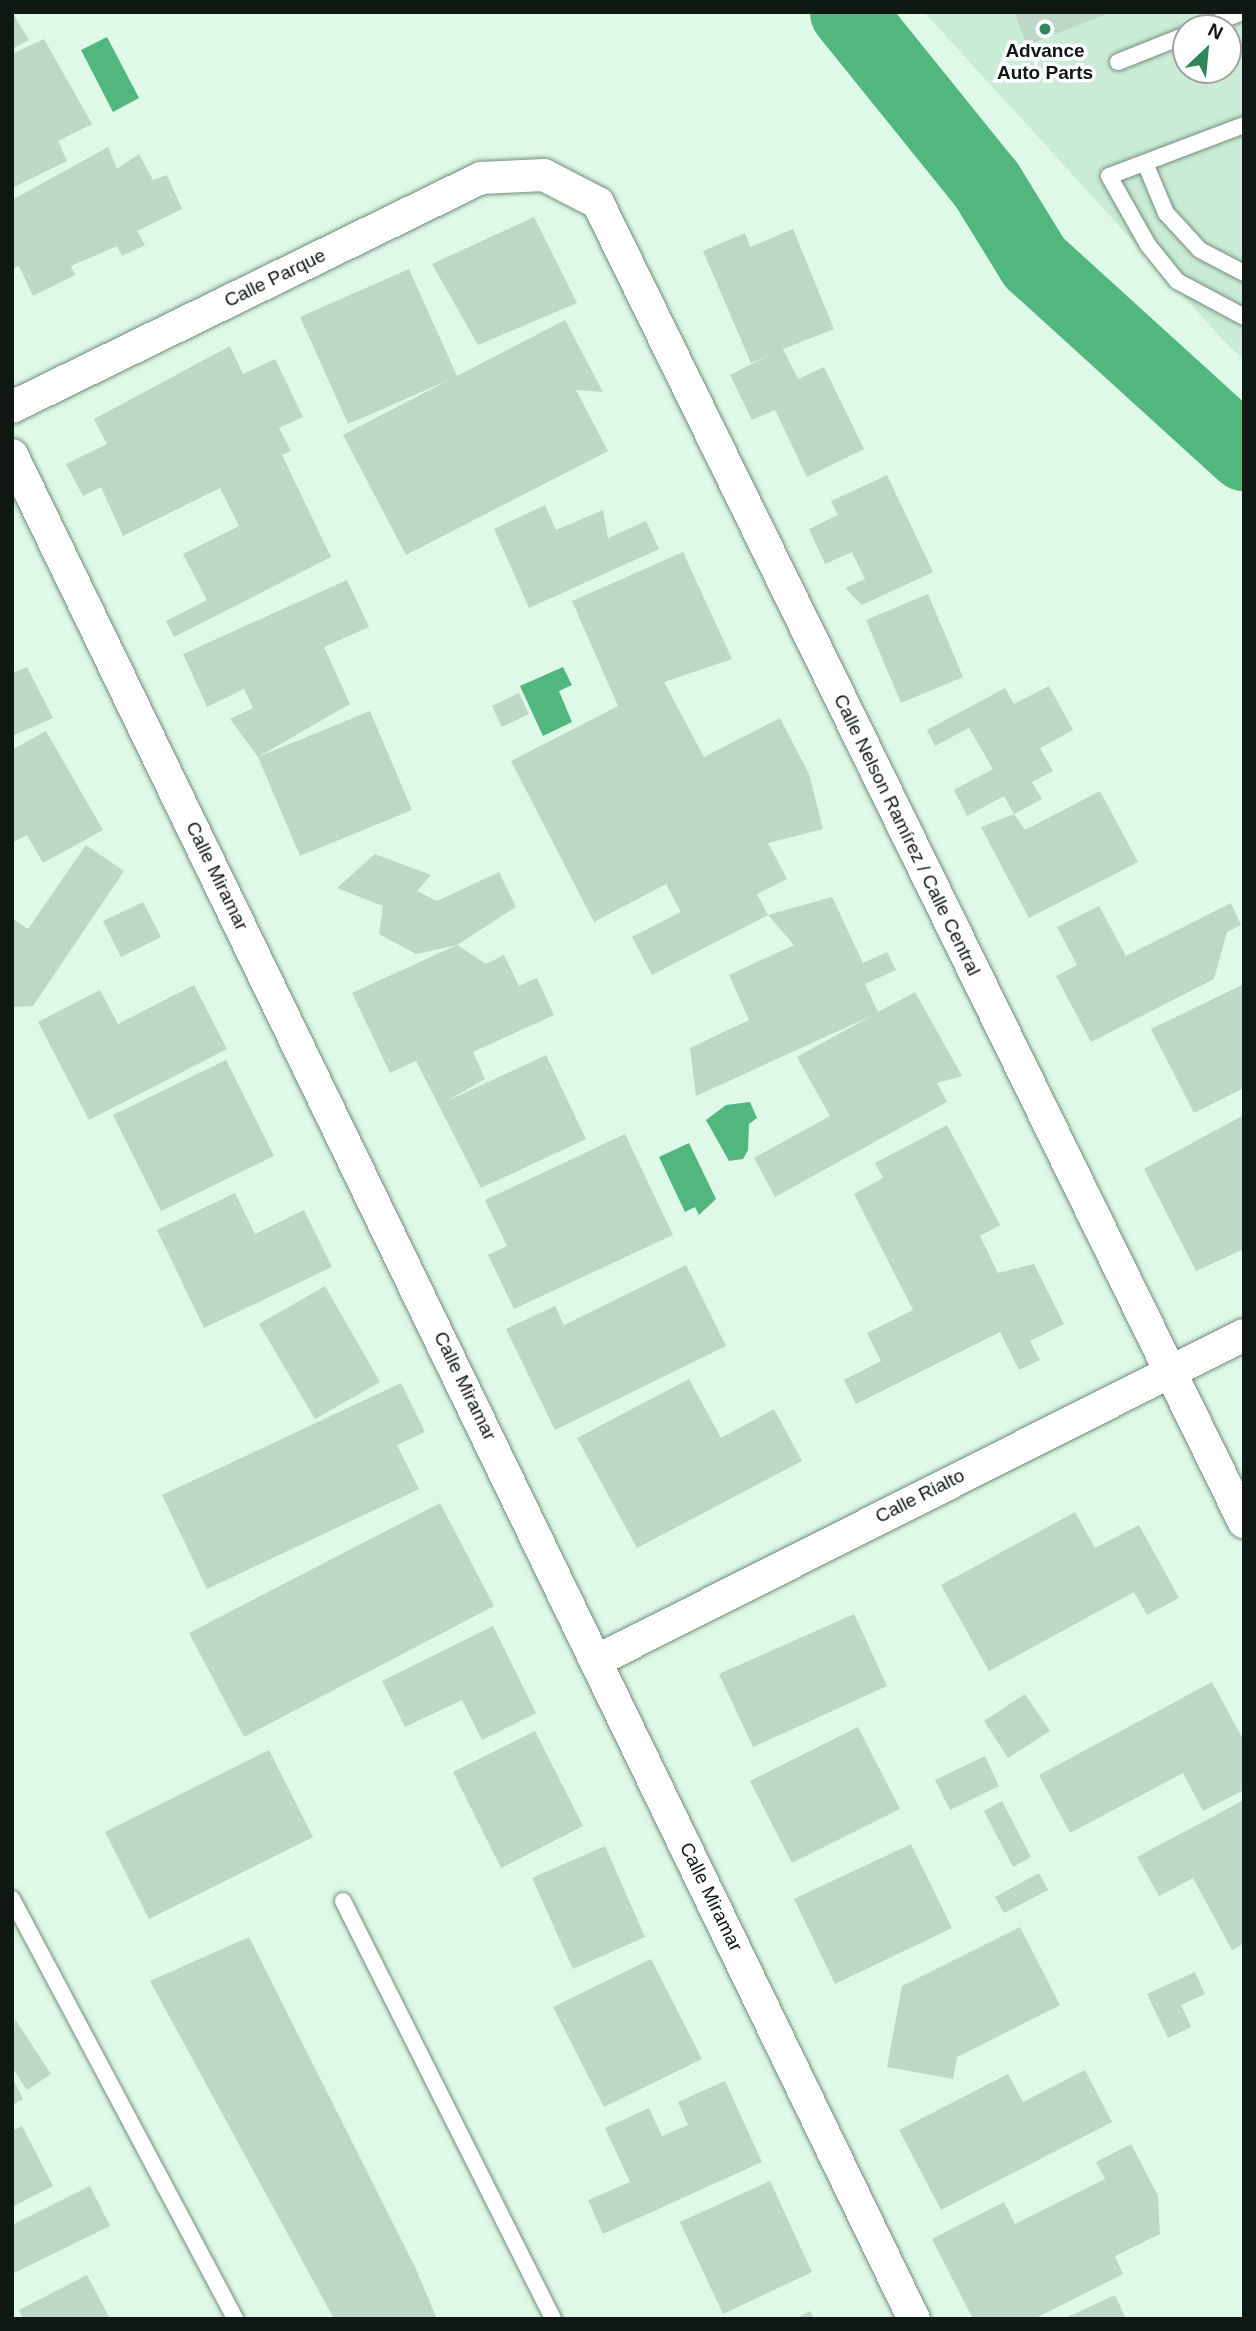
<!DOCTYPE html>
<html>
<head>
<meta charset="utf-8">
<style>
  body { margin:0 }
  #map { position:relative; width:1256px; height:2331px; overflow:hidden; background:#def9e7; font-family:Arial,sans-serif }
  div>[style] { position:absolute }
  .built>* { inset:0; background:#caecd6 }
  .water>* { inset:0; background:#52b67f }
  .river>* { height:75px; margin:-37.5px; padding:0 37.5px; transform-origin:37.5px; border-radius:37.5px; background:#52b67f }
  .building>* { inset:0; background:#bed8c7 }
  .roads { filter:drop-shadow(0 0 2px #748d7d) drop-shadow(0 0 2px #748d7d) }
  .service>* { height:16px; margin:-8px; padding:0 8px; transform-origin:8px; border-radius:8px; background:#fff }
  .minor>* { height:32px; margin:-16px; padding:0 16px; transform-origin:16px; border-radius:16px; background:#fff }
  .dots>* { width:19px; height:19px; translate:-50% -50%; box-sizing:border-box; border:4px solid #fff; border-radius:50% }
  span { translate:-50% -50%; white-space:nowrap; text-align:center; line-height:1.15; -webkit-text-stroke:7px #fff; paint-order:stroke }
  .poi-label { font-size:19px; color:#0f1812; font-weight:700 }
  .street-label { font-size:19px; color:#0f1812 }
  .frame { position:absolute; inset:0; border:14px solid #0f1812; pointer-events:none }
  .north { position:absolute; left:1172px; top:14px; width:70px; height:70px; box-sizing:border-box; background:#fff; border:2px solid #9fa3a0; border-radius:50%; rotate:26deg; font-size:19px; font-weight:700; line-height:28px; text-align:center; color:#0f1812 }
  .north::after { content:''; display:block; margin:auto; width:24px; height:32px; background:#318659; clip-path:polygon(50% 0,100% 100%,50% 72%,0 100%) }
</style>
</head>
<body>
<div id="map">
  <div class="built">
    <i style="clip-path:polygon(evenodd,924px 12px,1244px 12px,1244px 360px,1225px 342px,924px 12px,1186px 28px,1228px 28px,1228px 70px,1186px 70px,1186px 28px)"></i>
  </div>
  <div class="water">
    <i style="clip-path:polygon(107px 37px,139px 98px,113px 112px,81px 50px)"></i>
    <i style="clip-path:polygon(563px 667px,572px 685px,559px 691px,572px 722px,543px 736px,520px 686px)"></i>
    <i style="clip-path:polygon(750px 1102px,757px 1118px,749px 1124px,748px 1150px,743px 1159px,729px 1161px,706px 1120px,726px 1105px)"></i>
    <i style="clip-path:polygon(689px 1143px,716px 1199px,699px 1215px,695px 1207px,685px 1212px,659px 1157px)"></i>
  </div>
  <div class="river">
    <i style="left:847px;top:12px;width:221px;rotate:51.1deg"></i>
    <i style="left:986px;top:184px;width:92px;rotate:58.4deg"></i>
    <i style="left:1034px;top:262px;width:284px;rotate:42.3deg"></i>
  </div>
  <div class="building">
    <i style="clip-path:polygon(12px 12px,29px 40px,12px 49px)"></i>
    <i style="clip-path:polygon(1014px 12px,1112px 12px,1027px 45px)"></i>
    <i style="clip-path:polygon(44px 39px,92px 124px,58px 141px,67px 161px,12px 188px,12px 54px)"></i>
    <i style="clip-path:polygon(108px 147px,117px 169px,139px 154px,153px 180px,167px 175px,182px 209px,137px 231px,145px 245px,122px 256px,117px 246px,71px 266px,75px 275px,33px 296px,19px 266px,12px 269px,12px 200px)"></i>
    <i style="clip-path:polygon(534px 217px,577px 303px,478px 345px,432px 264px)"></i>
    <i style="clip-path:polygon(793px 229px,834px 329px,783px 349px,798px 379px,824px 367px,864px 449px,807px 477px,775px 410px,752px 420px,730px 375px,768px 356px,751px 363px,703px 251px,745px 233px,750px 247px)"></i>
    <i style="clip-path:polygon(409px 269px,457px 376px,565px 320px,603px 392px,576px 390px,608px 451px,406px 555px,343px 435px,449px 380px,348px 424px,300px 317px)"></i>
    <i style="clip-path:polygon(230px 346px,243px 374px,275px 359px,303px 417px,279px 428px,291px 451px,282px 455px,331px 557px,174px 637px,166px 621px,207px 600px,183px 554px,239px 526px,220px 488px,123px 536px,101px 487px,83px 496px,66px 464px,107px 444px,94px 419px)"></i>
    <i style="clip-path:polygon(887px 475px,933px 572px,862px 605px,845px 588px,865px 579px,852px 552px,825px 564px,809px 529px,838px 515px,831px 501px)"></i>
    <i style="clip-path:polygon(545px 505px,556px 530px,603px 510px,608px 538px,646px 521px,659px 549px,529px 608px,494px 529px)"></i>
    <i style="clip-path:polygon(683px 552px,732px 659px,664px 682px,704px 757px,780px 718px,809px 774px,823px 829px,768px 843px,787px 879px,757px 894px,768px 915px,832px 897px,863px 963px,887px 952px,896px 970px,865px 984px,878px 1012px,915px 992px,962px 1076px,937px 1083px,947px 1102px,775px 1197px,754px 1158px,830px 1116px,797px 1057px,871px 1016px,696px 1096px,690px 1048px,749px 1020px,729px 975px,794px 945px,768px 915px,652px 975px,632px 937px,681px 912px,666px 884px,594px 922px,511px 761px,618px 706px,572px 601px)"></i>
    <i style="clip-path:polygon(347px 580px,369px 627px,324px 647px,350px 704px,258px 757px,370px 711px,412px 810px,300px 856px,258px 757px,230px 719px,253px 708px,244px 689px,207px 707px,183px 654px)"></i>
    <i style="clip-path:polygon(928px 594px,963px 677px,901px 703px,866px 620px)"></i>
    <i style="clip-path:polygon(27px 667px,53px 718px,12px 736px,12px 673px)"></i>
    <i style="clip-path:polygon(1049px 686px,1073px 730px,1040px 748px,1053px 771px,1032px 782px,1042px 799px,1014px 814px,1004px 796px,967px 816px,954px 790px,993px 769px,969px 728px,935px 746px,927px 730px,1005px 688px,1014px 704px)"></i>
    <i style="clip-path:polygon(519px 693px,529px 714px,502px 727px,492px 706px)"></i>
    <i style="clip-path:polygon(46px 731px,103px 830px,43px 863px,27px 835px,12px 843px,12px 750px)"></i>
    <i style="clip-path:polygon(1100px 791px,1138px 862px,1029px 918px,981px 827px,1014px 814px,1025px 830px)"></i>
    <i style="clip-path:polygon(86px 845px,124px 871px,33px 1006px,12px 1007px,12px 918px,28px 929px)"></i>
    <i style="clip-path:polygon(375px 854px,431px 875px,417px 891px,437px 901px,499px 872px,516px 907px,457px 945px,416px 954px,379px 934px,383px 906px,337px 888px)"></i>
    <i style="clip-path:polygon(143px 902px,161px 937px,121px 957px,103px 921px)"></i>
    <i style="clip-path:polygon(1231px 903px,1241px 925px,1227px 932px,1214px 979px,1091px 1042px,1056px 976px,1077px 965px,1057px 927px,1099px 906px,1126px 956px)"></i>
    <i style="clip-path:polygon(457px 945px,486px 964px,504px 955px,519px 986px,537px 978px,554px 1015px,473px 1052px,485px 1079px,445px 1102px,546px 1055px,586px 1139px,481px 1188px,416px 1061px,390px 1073px,352px 993px)"></i>
    <i style="clip-path:polygon(1244px 984px,1244px 1088px,1194px 1113px,1151px 1029px)"></i>
    <i style="clip-path:polygon(194px 985px,227px 1049px,89px 1120px,38px 1022px,100px 990px,118px 1024px)"></i>
    <i style="clip-path:polygon(226px 1060px,274px 1156px,161px 1211px,113px 1115px)"></i>
    <i style="clip-path:polygon(1244px 1115px,1244px 1249px,1196px 1271px,1144px 1169px)"></i>
    <i style="clip-path:polygon(947px 1125px,1000px 1225px,980px 1236px,998px 1273px,1034px 1264px,1064px 1324px,1030px 1341px,1040px 1360px,1019px 1370px,1000px 1332px,856px 1404px,844px 1380px,881px 1361px,867px 1333px,913px 1310px,854px 1194px,883px 1178px,875px 1163px)"></i>
    <i style="clip-path:polygon(625px 1134px,673px 1235px,514px 1309px,488px 1255px,507px 1246px,485px 1200px)"></i>
    <i style="clip-path:polygon(235px 1193px,255px 1234px,304px 1210px,332px 1267px,204px 1328px,157px 1230px)"></i>
    <i style="clip-path:polygon(686px 1265px,726px 1346px,555px 1430px,506px 1329px,555px 1306px,564px 1325px)"></i>
    <i style="clip-path:polygon(325px 1286px,380px 1382px,315px 1419px,259px 1324px)"></i>
    <i style="clip-path:polygon(689px 1379px,721px 1438px,774px 1409px,802px 1461px,637px 1548px,577px 1438px)"></i>
    <i style="clip-path:polygon(401px 1383px,425px 1432px,397px 1445px,419px 1489px,207px 1589px,162px 1495px)"></i>
    <i style="clip-path:polygon(440px 1503px,494px 1606px,244px 1737px,189px 1633px)"></i>
    <i style="clip-path:polygon(1075px 1512px,1095px 1548px,1139px 1525px,1179px 1598px,1147px 1615px,1134px 1592px,989px 1671px,941px 1585px)"></i>
    <i style="clip-path:polygon(854px 1614px,887px 1686px,753px 1747px,719px 1674px)"></i>
    <i style="clip-path:polygon(493px 1626px,536px 1713px,482px 1740px,462px 1700px,405px 1727px,382px 1681px)"></i>
    <i style="clip-path:polygon(1212px 1682px,1244px 1741px,1244px 1790px,1203px 1811px,1183px 1773px,1070px 1833px,1039px 1775px)"></i>
    <i style="clip-path:polygon(1025px 1694px,1050px 1731px,1008px 1758px,984px 1721px)"></i>
    <i style="clip-path:polygon(858px 1727px,900px 1809px,792px 1863px,750px 1781px)"></i>
    <i style="clip-path:polygon(535px 1731px,583px 1826px,501px 1868px,453px 1772px)"></i>
    <i style="clip-path:polygon(269px 1750px,313px 1837px,149px 1919px,105px 1832px)"></i>
    <i style="clip-path:polygon(985px 1756px,999px 1786px,950px 1810px,935px 1780px)"></i>
    <i style="clip-path:polygon(1244px 1800px,1244px 1943px,1232px 1950px,1193px 1878px,1159px 1896px,1137px 1857px)"></i>
    <i style="clip-path:polygon(1002px 1801px,1031px 1857px,1013px 1867px,984px 1811px)"></i>
    <i style="clip-path:polygon(911px 1844px,952px 1928px,835px 1984px,794px 1899px)"></i>
    <i style="clip-path:polygon(605px 1846px,645px 1937px,573px 1969px,532px 1878px)"></i>
    <i style="clip-path:polygon(1039px 1873px,1048px 1890px,1004px 1913px,995px 1897px)"></i>
    <i style="clip-path:polygon(1020px 1927px,1060px 2005px,957px 2057px,953px 2079px,887px 2067px,902px 1986px)"></i>
    <i style="clip-path:polygon(249px 1937px,416px 2269px,437px 2319px,334px 2319px,150px 1981px)"></i>
    <i style="clip-path:polygon(651px 1959px,702px 2059px,604px 2107px,553px 2007px)"></i>
    <i style="clip-path:polygon(1195px 1972px,1205px 1994px,1181px 2005px,1191px 2027px,1168px 2038px,1147px 1994px)"></i>
    <i style="clip-path:polygon(15px 2019px,51px 2074px,27px 2090px,12px 2067px)"></i>
    <i style="clip-path:polygon(1085px 2070px,1112px 2122px,941px 2210px,899px 2130px,1008px 2074px,1023px 2102px)"></i>
    <i style="clip-path:polygon(12px 2077px,23px 2099px,12px 2105px)"></i>
    <i style="clip-path:polygon(725px 2081px,762px 2162px,603px 2234px,588px 2200px,630px 2182px,605px 2128px,649px 2108px,662px 2136px,688px 2125px,678px 2102px)"></i>
    <i style="clip-path:polygon(22px 2126px,53px 2186px,12px 2207px,12px 2131px)"></i>
    <i style="clip-path:polygon(1131px 2144px,1158px 2196px,1160px 2234px,1115px 2256px,1123px 2274px,1034px 2319px,973px 2319px,932px 2239px,1004px 2202px,1015px 2224px,1105px 2179px,1096px 2162px)"></i>
    <i style="clip-path:polygon(770px 2181px,812px 2272px,723px 2314px,680px 2222px)"></i>
    <i style="clip-path:polygon(90px 2186px,110px 2226px,12px 2274px,12px 2225px)"></i>
    <i style="clip-path:polygon(87px 2275px,110px 2319px,23px 2319px,19px 2310px)"></i>
    <i style="clip-path:polygon(1115px 2295px,1126px 2319px,1063px 2319px)"></i>
    <i style="clip-path:polygon(810px 2311px,814px 2319px,795px 2319px)"></i>
  </div>
  <div class="roads">
    <div class="service">
      <i style="left:1203px;top:28px;width:42px;rotate:-22.3deg"></i>
      <i style="left:1118px;top:62px;width:73px;rotate:-21.7deg"></i>
      <i style="left:1244px;top:125px;width:144px;rotate:159.3deg"></i>
      <i style="left:1109px;top:176px;width:79px;rotate:60.5deg"></i>
      <i style="left:1148px;top:245px;width:46px;rotate:51.1deg"></i>
      <i style="left:1177px;top:281px;width:76px;rotate:28.2deg"></i>
      <i style="left:1145px;top:163px;width:54px;rotate:67.2deg"></i>
      <i style="left:1166px;top:213px;width:50px;rotate:47.4deg"></i>
      <i style="left:1200px;top:250px;width:50px;rotate:27.6deg"></i>
      <i style="left:12px;top:1899px;width:476px;rotate:62deg"></i>
      <i style="left:343px;top:1901px;width:468px;rotate:63.3deg"></i>
    </div>
    <div class="minor">
      <i style="left:12px;top:407px;width:522px;rotate:-26.03deg"></i>
      <i style="left:481px;top:178px;width:63px;rotate:-2.7deg"></i>
      <i style="left:544px;top:175px;width:61px;rotate:27.4deg"></i>
      <i style="left:598px;top:203px;width:1469px;rotate:63.91deg"></i>
      <i style="left:12px;top:455px;width:2071px;rotate:64.18deg"></i>
      <i style="left:598px;top:1660px;width:723px;rotate:-26.71deg"></i>
    </div>
  </div>
  <div class="dots">
    <i style="left:1045px;top:29px;background:#318659"></i>
  </div>
  <div class="poi-label">
    <span style="left:1045px;top:62px">Advance<br>Auto Parts</span>
  </div>
  <div class="street-label">
    <span style="left:275px;top:278px;rotate:-26deg">Calle Parque</span>
    <span style="left:907px;top:835px;rotate:64deg">Calle Nelson Ramírez / Calle Central</span>
    <span style="left:217px;top:876px;rotate:64deg">Calle Miramar</span>
    <span style="left:465px;top:1386px;rotate:64deg">Calle Miramar</span>
    <span style="left:920px;top:1496px;rotate:-27deg">Calle Rialto</span>
    <span style="left:711px;top:1897px;rotate:64deg">Calle Miramar</span>
  </div>
  <div class="frame"></div>
  <div class="north">N</div>
</div>
</body>
</html>
